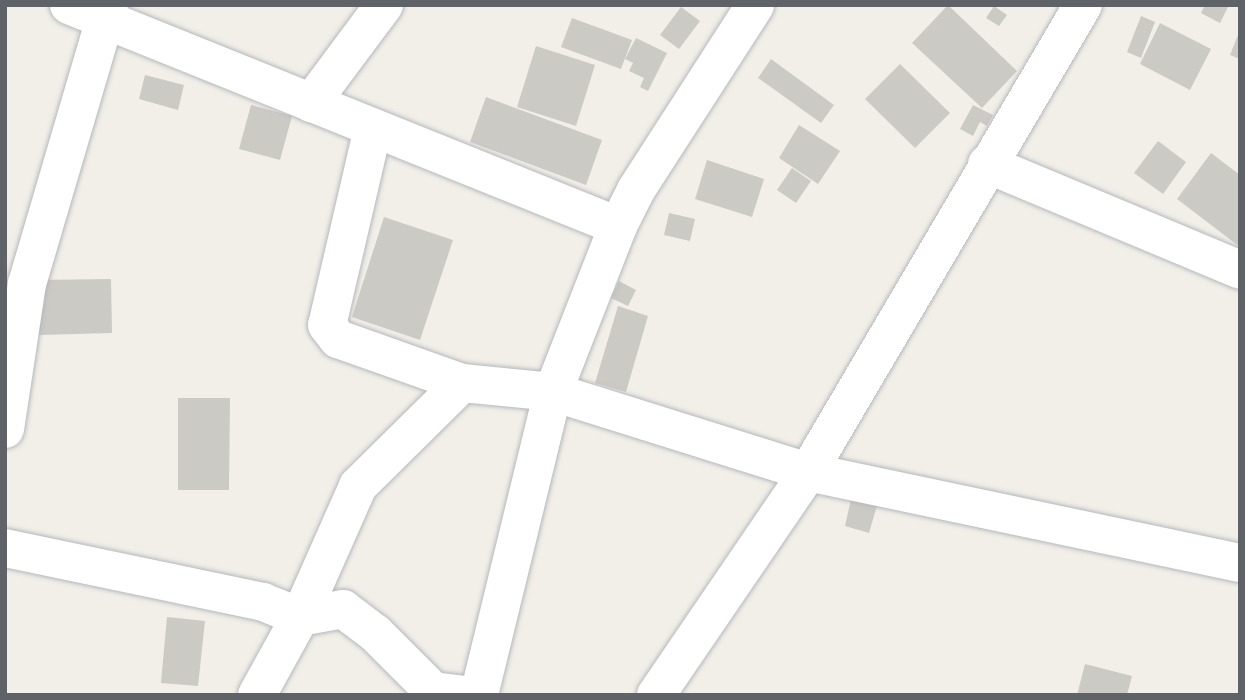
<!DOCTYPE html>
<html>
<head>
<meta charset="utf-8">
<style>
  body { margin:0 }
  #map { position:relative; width:1245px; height:700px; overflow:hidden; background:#f1efe8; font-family:"DM Sans",sans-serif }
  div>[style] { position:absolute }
  .building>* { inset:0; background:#cccac5 }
  .roads { filter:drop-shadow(0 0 2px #b5b8bc) drop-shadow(0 0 2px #b5b8bc) }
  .minor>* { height:38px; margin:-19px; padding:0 19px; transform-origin:19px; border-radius:19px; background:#fff }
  span { translate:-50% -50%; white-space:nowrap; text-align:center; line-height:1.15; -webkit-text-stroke:5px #fff; paint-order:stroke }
  .frame { position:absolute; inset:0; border:7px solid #5f6368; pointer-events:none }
</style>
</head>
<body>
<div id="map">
  <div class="building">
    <i style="clip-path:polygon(948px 5px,1017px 71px,982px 108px,912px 43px)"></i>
    <i style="clip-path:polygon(1205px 5px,1229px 5px,1220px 23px,1201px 13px)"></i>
    <i style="clip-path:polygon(994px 6px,1007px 15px,999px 26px,986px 18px)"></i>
    <i style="clip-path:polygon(681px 7px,700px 21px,679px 49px,660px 35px)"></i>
    <i style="clip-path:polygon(1141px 16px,1155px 22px,1141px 58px,1127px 52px)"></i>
    <i style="clip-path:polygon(572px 18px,632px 40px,621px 69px,561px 47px)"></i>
    <i style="clip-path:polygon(1160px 23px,1211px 49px,1190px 90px,1140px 64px)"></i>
    <i style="clip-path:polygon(1240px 30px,1240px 59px,1230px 55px)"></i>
    <i style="clip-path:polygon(636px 38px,667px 53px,648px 91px,640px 87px,644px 78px,629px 71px,633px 63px,625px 59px)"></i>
    <i style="clip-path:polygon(536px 46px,595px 65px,576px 126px,517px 107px)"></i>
    <i style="clip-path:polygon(771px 59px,834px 105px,821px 123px,758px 78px)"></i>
    <i style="clip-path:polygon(900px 64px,950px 113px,915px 148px,865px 99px)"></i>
    <i style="clip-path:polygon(145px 75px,184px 85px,178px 110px,139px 99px)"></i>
    <i style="clip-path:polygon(486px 97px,602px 140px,586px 185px,470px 142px)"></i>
    <i style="clip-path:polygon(251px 105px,292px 116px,280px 160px,239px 149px)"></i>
    <i style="clip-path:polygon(973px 105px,993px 115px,987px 126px,980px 122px,973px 136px,960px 129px)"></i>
    <i style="clip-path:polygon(799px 125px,840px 151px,818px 184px,779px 158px)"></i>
    <i style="clip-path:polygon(1158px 141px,1186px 162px,1163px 194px,1134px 173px)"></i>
    <i style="clip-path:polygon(1211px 153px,1240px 175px,1240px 247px,1177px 199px)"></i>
    <i style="clip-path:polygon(707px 160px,764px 179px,752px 217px,695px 199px)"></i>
    <i style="clip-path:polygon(792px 168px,811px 181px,796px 203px,777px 190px)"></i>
    <i style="clip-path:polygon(669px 213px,695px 219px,690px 241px,664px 235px)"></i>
    <i style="clip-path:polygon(384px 217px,453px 240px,420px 340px,352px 317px)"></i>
    <i style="clip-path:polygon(111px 279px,112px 333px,39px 335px,37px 280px)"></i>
    <i style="clip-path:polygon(619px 281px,636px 290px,628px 306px,611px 298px)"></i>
    <i style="clip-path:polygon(618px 306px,648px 316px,626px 392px,595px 383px)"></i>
    <i style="clip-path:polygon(178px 398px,230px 398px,229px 490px,178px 490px)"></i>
    <i style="clip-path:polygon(852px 495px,878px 502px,869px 533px,845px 526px)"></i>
    <i style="clip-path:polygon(167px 617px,205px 621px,198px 686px,161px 683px)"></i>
    <i style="clip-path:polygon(1085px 664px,1132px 676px,1127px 695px,1077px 695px)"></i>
  </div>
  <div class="roads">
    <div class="minor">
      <i style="left:69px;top:5px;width:592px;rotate:21.93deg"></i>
      <i style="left:311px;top:103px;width:122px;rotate:-53.3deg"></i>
      <i style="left:373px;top:128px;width:202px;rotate:103.1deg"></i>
      <i style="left:327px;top:325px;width:18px;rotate:52deg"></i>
      <i style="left:338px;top:339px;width:132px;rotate:19.5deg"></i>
      <i style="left:462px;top:383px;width:91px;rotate:5.6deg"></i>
      <i style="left:553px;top:392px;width:267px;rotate:17.4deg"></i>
      <i style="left:808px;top:472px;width:441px;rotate:11.9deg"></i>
      <i style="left:987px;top:164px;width:274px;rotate:22.7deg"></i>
      <i style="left:5px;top:429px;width:147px;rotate:-81.4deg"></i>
      <i style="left:27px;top:284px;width:291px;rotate:-73.6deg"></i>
      <i style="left:5px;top:548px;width:264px;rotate:11.8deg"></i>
      <i style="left:263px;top:602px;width:40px;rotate:22deg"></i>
      <i style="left:300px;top:617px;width:44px;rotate:-10.5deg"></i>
      <i style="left:343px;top:609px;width:40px;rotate:37deg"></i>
      <i style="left:375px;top:633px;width:82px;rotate:45deg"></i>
      <i style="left:433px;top:691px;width:35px;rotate:7deg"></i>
      <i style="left:257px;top:695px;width:89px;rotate:-61.1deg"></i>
      <i style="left:300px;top:617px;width:143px;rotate:-66.1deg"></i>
      <i style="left:358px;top:486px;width:146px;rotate:-44.7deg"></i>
      <i style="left:479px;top:695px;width:312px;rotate:-76.3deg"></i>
      <i style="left:553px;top:392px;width:178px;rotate:-68.6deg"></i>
      <i style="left:618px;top:226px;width:40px;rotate:-63.4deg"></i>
      <i style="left:636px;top:190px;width:220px;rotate:-57.2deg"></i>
      <i style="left:656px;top:695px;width:270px;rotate:-55.7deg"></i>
      <i style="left:808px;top:472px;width:542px;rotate:-59.51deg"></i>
    </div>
  </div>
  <div class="frame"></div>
</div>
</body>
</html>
